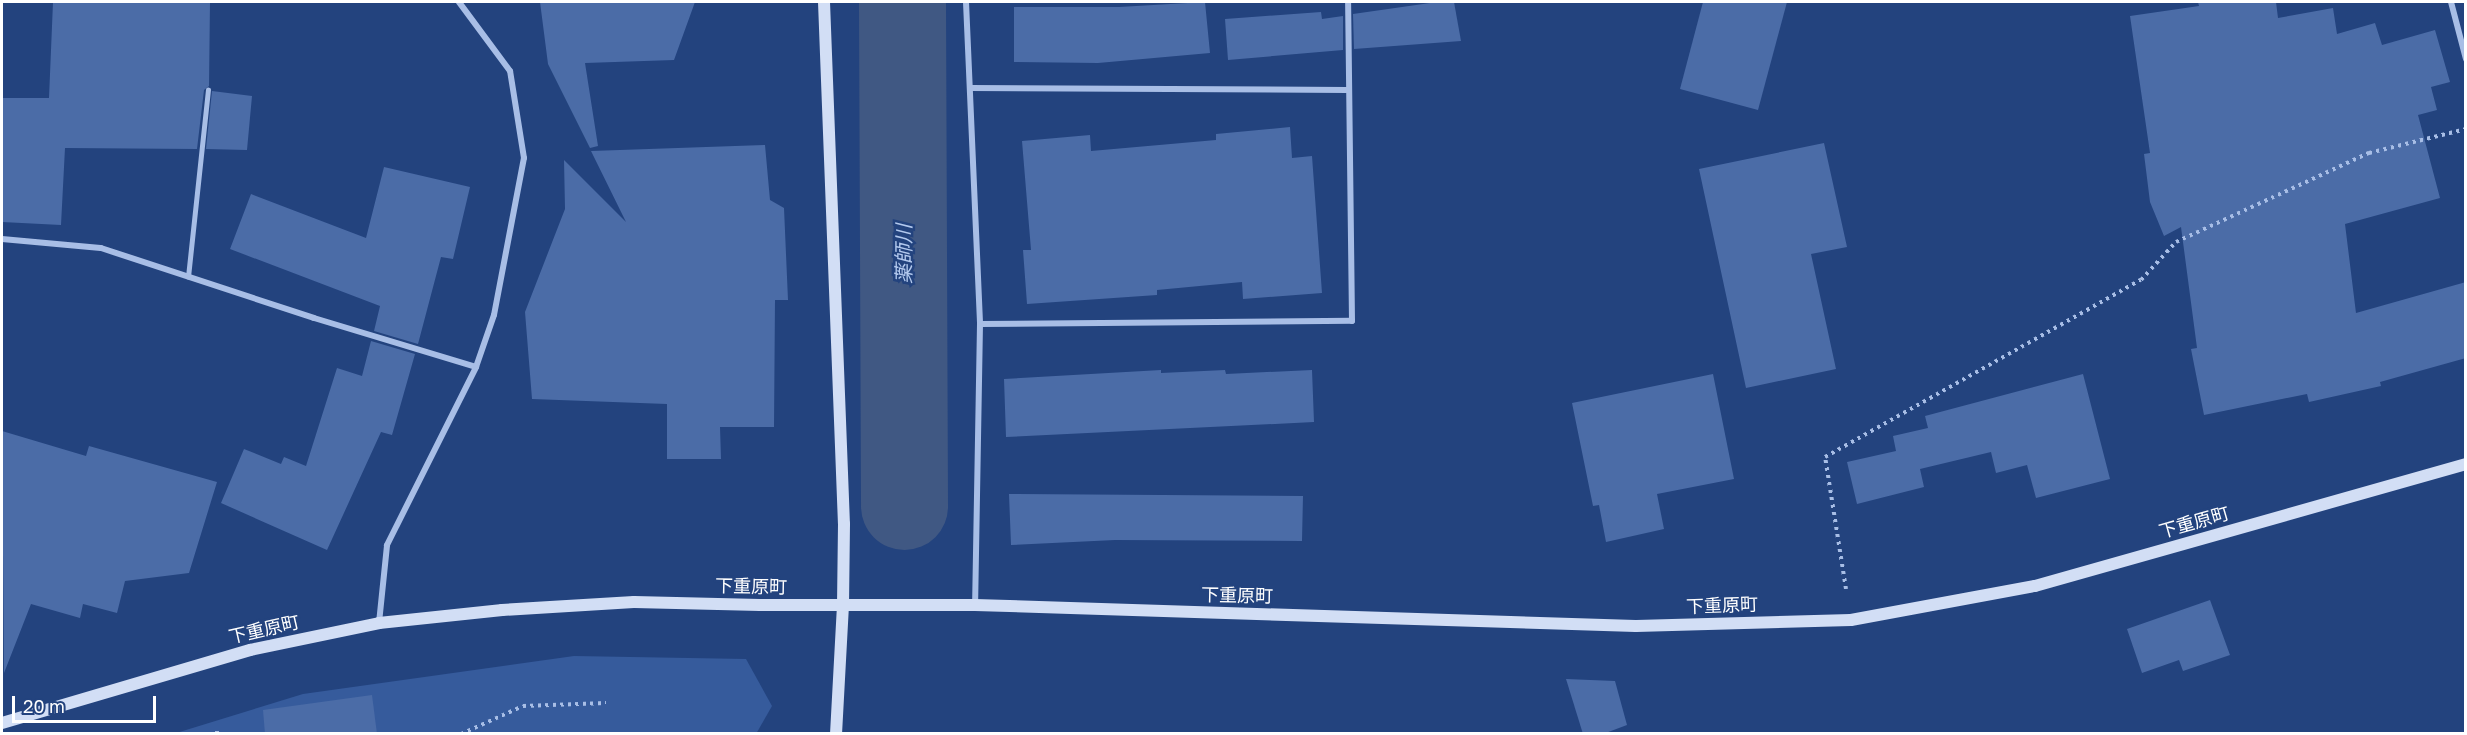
<!DOCTYPE html>
<html>
<head>
<meta charset="utf-8">
<style>
  body { margin:0 }
  #map { position:relative; width:2467px; height:735px; overflow:hidden; background:#23437e; font-family:"Golos Text","Noto Sans JP",sans-serif }
  div>[style] { position:absolute }
  .green>* { inset:0; background:#365b9c }
  .river>* { height:87px; margin:-43.5px; padding:0 43.5px; transform-origin:43.5px; border-radius:43.5px; background:#405883 }
  .building>* { inset:0; background:#4b6ca7 }
  .path>* { height:4px; margin-top:-2px; transform-origin:0; background:repeating-linear-gradient(90deg,#a8bee6 0 3px,transparent 0 7.5px) }
  .lane>* { height:4.5px; margin:-2.25px; padding:0 2.25px; transform-origin:2.25px; border-radius:2.25px; background:#a8bee6 }
  .street>* { height:6px; margin:-3px; padding:0 3px; transform-origin:3px; border-radius:3px; background:#a8bee6 }
  .secondary>* { height:12px; margin:-6px; padding:0 6px; transform-origin:6px; border-radius:6px; background:#d2def5 }
  span { translate:-50% -50%; white-space:nowrap; text-align:center; line-height:1.15; -webkit-text-stroke:5px #23437e; paint-order:stroke }
  .street-label { font-size:18px; color:#fff }
  .water-label { font-size:20px; color:#b3c9ee; font-style:italic }
  .frame { position:absolute; inset:0; border:3px solid #fff; pointer-events:none }
  .scale { position:absolute; left:12px; top:696px; width:144px; height:27px; box-sizing:border-box; border:3px solid #fff; border-top:0; padding-left:8px; font-size:18px; line-height:21px; white-space:nowrap; color:#fff; -webkit-text-stroke:4px #23437e; paint-order:stroke }
</style>
</head>
<body>
<div id="map">
  <div class="green">
    <i style="clip-path:polygon(574px 656px,746px 659px,772px 706px,756px 734px,173px 734px,303px 694px)"></i>
  </div>
  <div class="river">
    <i style="left:902px;top:2px;width:504px;rotate:89.77deg"></i>
  </div>
  <div class="building">
    <i style="clip-path:polygon(53px 2px,210px 2px,209px 86px,204px 90px,197px 149px,65px 148px,61px 225px,2px 222px,2px 98px,49px 98px)"></i>
    <i style="clip-path:polygon(540px 2px,695px 2px,674px 60px,585px 63px,598px 146px,590px 148px,548px 64px)"></i>
    <i style="clip-path:polygon(1205px 2px,1210px 53px,1098px 63px,1014px 62px,1014px 7px,1119px 7px)"></i>
    <i style="clip-path:polygon(1437px 2px,1454px 2px,1461px 41px,1354px 49px,1353px 14px)"></i>
    <i style="clip-path:polygon(1703px 2px,1787px 2px,1758px 110px,1680px 89px)"></i>
    <i style="clip-path:polygon(2198px 2px,2276px 2px,2278px 18px,2333px 8px,2337px 34px,2375px 23px,2382px 45px,2435px 30px,2450px 82px,2431px 87px,2437px 110px,2418px 115px,2440px 198px,2345px 224px,2356px 313px,2466px 282px,2466px 358px,2380px 382px,2381px 386px,2309px 402px,2307px 394px,2204px 415px,2191px 349px,2197px 348px,2181px 227px,2164px 236px,2150px 202px,2144px 154px,2150px 153px,2130px 16px,2199px 6px)"></i>
    <i style="clip-path:polygon(1321px 12px,1322px 19px,1343px 16px,1343px 50px,1228px 60px,1225px 19px)"></i>
    <i style="clip-path:polygon(212px 91px,252px 96px,247px 150px,206px 149px)"></i>
    <i style="clip-path:polygon(1290px 127px,1292px 158px,1312px 156px,1322px 293px,1243px 299px,1242px 282px,1157px 290px,1157px 295px,1027px 304px,1023px 250px,1031px 250px,1022px 141px,1090px 135px,1091px 151px,1216px 140px,1216px 134px)"></i>
    <i style="clip-path:polygon(1824px 143px,1847px 247px,1811px 254px,1836px 369px,1746px 388px,1699px 169px)"></i>
    <i style="clip-path:polygon(765px 145px,770px 200px,784px 208px,788px 300px,775px 300px,774px 427px,720px 427px,721px 459px,667px 459px,667px 404px,532px 399px,525px 312px,565px 209px,564px 160px,626px 222px,591px 151px)"></i>
    <i style="clip-path:polygon(384px 167px,470px 187px,453px 259px,441px 257px,418px 344px,374px 331px,380px 306px,230px 249px,251px 194px,366px 238px)"></i>
    <i style="clip-path:polygon(371px 341px,415px 354px,392px 435px,381px 432px,327px 550px,221px 503px,244px 449px,281px 464px,284px 457px,306px 466px,337px 368px,362px 376px)"></i>
    <i style="clip-path:polygon(1161px 370px,1161px 373px,1225px 370px,1226px 374px,1312px 370px,1314px 422px,1006px 437px,1004px 379px)"></i>
    <i style="clip-path:polygon(1713px 374px,1734px 479px,1657px 494px,1664px 529px,1606px 542px,1599px 505px,1593px 506px,1572px 403px)"></i>
    <i style="clip-path:polygon(2083px 374px,2110px 479px,2036px 498px,2027px 465px,1996px 473px,1991px 452px,1920px 469px,1924px 487px,1857px 504px,1847px 462px,1896px 451px,1893px 436px,1928px 428px,1925px 416px)"></i>
    <i style="clip-path:polygon(2px 431px,86px 456px,89px 446px,217px 482px,189px 573px,125px 581px,117px 613px,83px 604px,80px 618px,31px 604px,4px 673px)"></i>
    <i style="clip-path:polygon(1009px 494px,1303px 496px,1302px 541px,1115px 540px,1011px 545px)"></i>
    <i style="clip-path:polygon(2210px 600px,2230px 655px,2183px 671px,2179px 660px,2142px 673px,2127px 629px)"></i>
    <i style="clip-path:polygon(1566px 679px,1615px 681px,1627px 725px,1603px 734px,1583px 734px)"></i>
    <i style="clip-path:polygon(372px 695px,377px 734px,265px 734px,263px 710px)"></i>
  </div>
  <div class="path">
    <i style="left:1846px;top:589px;width:134px;rotate:-99deg"></i>
    <i style="left:1825px;top:457px;width:362px;rotate:-29.3deg"></i>
    <i style="left:2141px;top:280px;width:52px;rotate:-47.4deg"></i>
    <i style="left:2176px;top:242px;width:213px;rotate:-24.8deg"></i>
    <i style="left:2369px;top:153px;width:100px;rotate:-13.9deg"></i>
    <i style="left:217px;top:731px;width:3px;rotate:90deg"></i>
    <i style="left:461px;top:734px;width:68px;rotate:-24.3deg"></i>
    <i style="left:523px;top:706px;width:83px;rotate:-2.1deg"></i>
  </div>
  <div class="lane">
    <i style="left:188px;top:277px;width:188px;rotate:-83.9deg"></i>
  </div>
  <div class="street">
    <i style="left:966px;top:2px;width:322px;rotate:87.5deg"></i>
    <i style="left:980px;top:324px;width:281px;rotate:91deg"></i>
    <i style="left:2451px;top:2px;width:59px;rotate:75.3deg"></i>
    <i style="left:970px;top:88px;width:377px;rotate:0.3deg"></i>
    <i style="left:2px;top:239px;width:99px;rotate:5.2deg"></i>
    <i style="left:101px;top:248px;width:224px;rotate:18.2deg"></i>
    <i style="left:314px;top:318px;width:169px;rotate:16.8deg"></i>
    <i style="left:980px;top:324px;width:372px;rotate:-0.5deg"></i>
    <i style="left:1352px;top:321px;width:319px;rotate:-90.7deg"></i>
    <i style="left:379px;top:623px;width:78px;rotate:-84.1deg"></i>
    <i style="left:387px;top:545px;width:199px;rotate:-63.4deg"></i>
    <i style="left:476px;top:367px;width:55px;rotate:-70.9deg"></i>
    <i style="left:494px;top:315px;width:160px;rotate:-79.2deg"></i>
    <i style="left:524px;top:158px;width:88px;rotate:-99.1deg"></i>
    <i style="left:510px;top:71px;width:86px;rotate:-126.5deg"></i>
  </div>
  <div class="secondary">
    <i style="left:824px;top:2px;width:522px;rotate:87.81deg"></i>
    <i style="left:844px;top:524px;width:81px;rotate:90.7deg"></i>
    <i style="left:843px;top:605px;width:129px;rotate:93.1deg"></i>
    <i style="left:2px;top:723px;width:259px;rotate:-16.4deg"></i>
    <i style="left:250px;top:650px;width:132px;rotate:-11.8deg"></i>
    <i style="left:379px;top:623px;width:124px;rotate:-6deg"></i>
    <i style="left:502px;top:610px;width:132px;rotate:-3.5deg"></i>
    <i style="left:634px;top:602px;width:126px;rotate:1.4deg"></i>
    <i style="left:760px;top:605px;width:215px"></i>
    <i style="left:975px;top:605px;width:661px;rotate:1.82deg"></i>
    <i style="left:1636px;top:626px;width:215px;rotate:-1.6deg"></i>
    <i style="left:1851px;top:620px;width:187px;rotate:-10.5deg"></i>
    <i style="left:2035px;top:586px;width:448px;rotate:-15.8deg"></i>
  </div>
  <div class="street-label">
    <span style="left:2194px;top:522px;rotate:-16deg">下重原町</span>
    <span style="left:751px;top:586px;rotate:1deg">下重原町</span>
    <span style="left:1237px;top:595px;rotate:1deg">下重原町</span>
    <span style="left:1722px;top:605px;rotate:-2deg">下重原町</span>
    <span style="left:264px;top:629px;rotate:-13deg">下重原町</span>
  </div>
  <div class="water-label">
    <span style="left:903px;top:254px;rotate:-90deg">薬師川</span>
  </div>
  <div class="frame"></div>
  <div class="scale">20 m</div>
</div>
</body>
</html>
